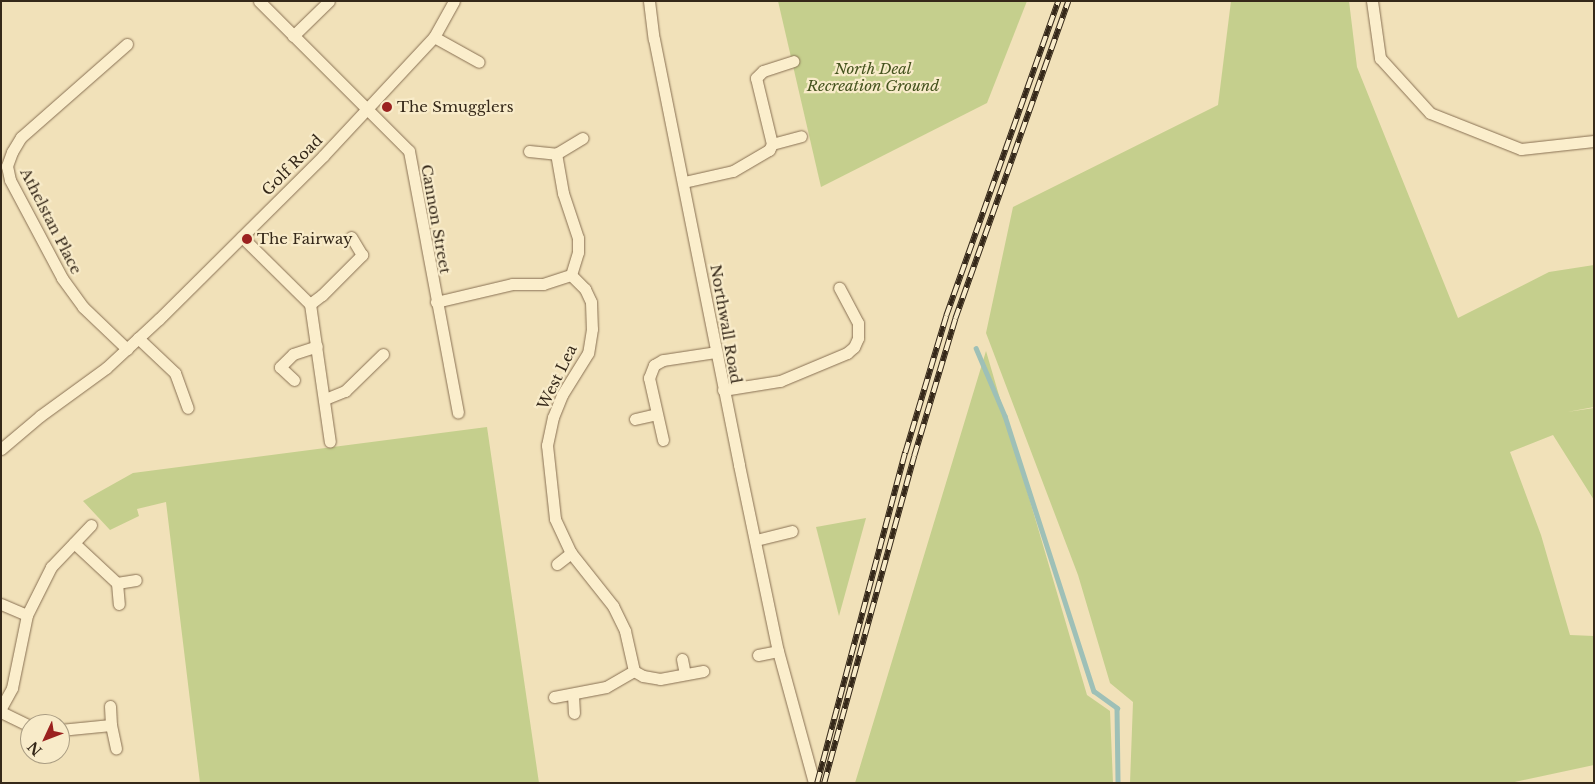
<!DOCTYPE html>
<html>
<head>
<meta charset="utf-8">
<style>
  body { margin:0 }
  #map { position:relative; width:1595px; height:784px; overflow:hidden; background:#f1e1b9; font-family:"Libre Baskerville",serif }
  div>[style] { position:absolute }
  .green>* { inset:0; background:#c5cf8d }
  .stream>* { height:4.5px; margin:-2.25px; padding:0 2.25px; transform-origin:2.25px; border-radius:2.25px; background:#9ec0b7 }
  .roads { filter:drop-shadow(0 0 1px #887053) drop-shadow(0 0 1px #887053) }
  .minor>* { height:11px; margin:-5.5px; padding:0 5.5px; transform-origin:5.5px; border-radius:5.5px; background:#fbeecc }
  .rail>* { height:5.5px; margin-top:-2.75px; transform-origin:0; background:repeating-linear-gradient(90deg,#f8ebc9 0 11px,#352819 0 22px); box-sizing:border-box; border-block:1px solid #352819 }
  .dots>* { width:14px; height:14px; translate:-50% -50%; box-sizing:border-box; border:2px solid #f8ebc9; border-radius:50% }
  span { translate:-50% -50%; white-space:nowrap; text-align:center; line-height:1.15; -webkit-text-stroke:4.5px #f8ebc9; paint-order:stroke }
  .park-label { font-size:15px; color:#45531e; font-style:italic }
  .poi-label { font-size:15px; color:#352819 }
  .left { translate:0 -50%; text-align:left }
  .street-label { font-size:15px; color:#352819 }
  .frame { position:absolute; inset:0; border:2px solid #352819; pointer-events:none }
  .north { position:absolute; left:20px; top:714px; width:50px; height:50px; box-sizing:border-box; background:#f8ebc9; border:1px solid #aa9d83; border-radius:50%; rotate:227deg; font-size:14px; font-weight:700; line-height:20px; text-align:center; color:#352819 }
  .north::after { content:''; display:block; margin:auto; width:18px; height:22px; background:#9b211f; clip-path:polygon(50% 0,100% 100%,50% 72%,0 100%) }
</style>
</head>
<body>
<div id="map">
  <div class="green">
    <i style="clip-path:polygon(778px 1px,1027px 1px,987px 103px,821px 187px)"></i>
    <i style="clip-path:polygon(1231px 1px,1349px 1px,1357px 67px,1458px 318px,1549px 272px,1594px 265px,1594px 407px,1567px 412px,1594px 408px,1594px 500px,1553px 435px,1510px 452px,1541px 535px,1570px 635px,1594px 636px,1594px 765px,1510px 783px,1130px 783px,1133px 702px,1110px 683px,1078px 575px,986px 333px,1013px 207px,1218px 105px)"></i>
    <i style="clip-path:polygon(986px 351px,1087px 695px,1110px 711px,1113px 783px,855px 783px)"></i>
    <i style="clip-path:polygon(487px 427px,539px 783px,200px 783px,166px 502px,137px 509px,139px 516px,110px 530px,83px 501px,133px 473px)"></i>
    <i style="clip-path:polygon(866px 518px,839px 616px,816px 527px)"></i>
  </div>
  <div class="stream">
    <i style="left:976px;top:348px;width:74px;rotate:66.9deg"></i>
    <i style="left:1005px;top:416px;width:289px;rotate:72.1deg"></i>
    <i style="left:1094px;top:691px;width:29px;rotate:36deg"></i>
    <i style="left:1117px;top:708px;width:75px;rotate:89.2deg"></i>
  </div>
  <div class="roads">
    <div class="minor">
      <i style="left:259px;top:1px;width:212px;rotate:45deg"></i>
      <i style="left:409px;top:151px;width:266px;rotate:79.4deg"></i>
      <i style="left:649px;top:1px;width:38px;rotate:83deg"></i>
      <i style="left:654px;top:39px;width:434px;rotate:78.7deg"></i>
      <i style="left:739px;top:465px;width:190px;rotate:78.2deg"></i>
      <i style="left:778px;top:651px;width:137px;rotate:74.7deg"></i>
      <i style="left:1372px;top:1px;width:58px;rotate:82deg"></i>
      <i style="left:1380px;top:58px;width:74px;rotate:47.7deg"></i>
      <i style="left:1430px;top:113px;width:98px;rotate:21.6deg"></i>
      <i style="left:1521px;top:149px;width:73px;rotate:-6.3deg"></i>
      <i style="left:293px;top:36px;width:50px;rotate:-44.2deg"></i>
      <i style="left:434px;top:37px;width:51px;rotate:29.1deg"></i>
      <i style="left:127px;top:44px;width:141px;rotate:138.7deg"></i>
      <i style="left:21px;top:137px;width:17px;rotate:121deg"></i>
      <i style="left:12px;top:152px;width:15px;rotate:110deg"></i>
      <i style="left:7px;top:166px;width:14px;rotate:78deg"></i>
      <i style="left:10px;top:180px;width:111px;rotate:62deg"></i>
      <i style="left:62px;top:278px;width:36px;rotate:54deg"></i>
      <i style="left:83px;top:307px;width:61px;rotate:43.7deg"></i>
      <i style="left:772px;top:144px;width:30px;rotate:-15deg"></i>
      <i style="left:529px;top:151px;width:27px;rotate:6deg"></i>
      <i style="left:556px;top:154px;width:31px;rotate:-31deg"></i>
      <i style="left:684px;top:182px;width:50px;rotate:-12.7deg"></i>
      <i style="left:733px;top:171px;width:42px;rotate:-30.3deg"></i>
      <i style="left:769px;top:150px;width:7px;rotate:-63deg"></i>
      <i style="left:772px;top:144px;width:68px;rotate:-103.6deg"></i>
      <i style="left:756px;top:78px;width:10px;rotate:-45deg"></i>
      <i style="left:763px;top:71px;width:32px;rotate:-18deg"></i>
      <i style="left:242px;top:237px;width:95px;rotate:44.6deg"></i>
      <i style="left:310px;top:304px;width:139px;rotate:81.8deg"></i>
      <i style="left:571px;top:275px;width:20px;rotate:45deg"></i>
      <i style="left:585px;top:289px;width:14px;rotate:65deg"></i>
      <i style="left:591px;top:302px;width:27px;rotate:88deg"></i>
      <i style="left:592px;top:329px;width:24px;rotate:99deg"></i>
      <i style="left:588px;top:353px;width:49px;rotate:121.8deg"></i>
      <i style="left:562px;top:395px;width:24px;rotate:112deg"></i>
      <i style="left:553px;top:417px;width:29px;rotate:102deg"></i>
      <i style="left:547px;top:445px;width:74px;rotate:83.8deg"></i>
      <i style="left:555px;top:519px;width:38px;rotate:65deg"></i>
      <i style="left:571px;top:553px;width:68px;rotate:51.6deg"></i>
      <i style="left:613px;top:606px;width:28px;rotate:64deg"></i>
      <i style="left:625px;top:631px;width:41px;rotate:77.3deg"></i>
      <i style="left:634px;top:671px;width:10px;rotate:29deg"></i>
      <i style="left:643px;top:676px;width:17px;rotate:10deg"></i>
      <i style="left:660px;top:679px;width:44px;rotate:-10.5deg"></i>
      <i style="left:436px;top:302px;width:78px;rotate:-13.3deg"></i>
      <i style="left:512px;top:284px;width:31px"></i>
      <i style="left:543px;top:284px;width:29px;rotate:-18deg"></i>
      <i style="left:571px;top:275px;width:24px;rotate:-73deg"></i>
      <i style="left:578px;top:252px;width:14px;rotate:-90deg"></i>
      <i style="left:578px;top:238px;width:47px;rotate:-108.4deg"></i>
      <i style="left:563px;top:193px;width:40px;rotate:-100deg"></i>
      <i style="left:310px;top:304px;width:15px;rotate:-37deg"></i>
      <i style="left:322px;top:295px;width:57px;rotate:-45deg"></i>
      <i style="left:362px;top:255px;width:21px;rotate:-121deg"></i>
      <i style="left:138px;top:338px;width:51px;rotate:43.4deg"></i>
      <i style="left:175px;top:373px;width:37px;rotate:70deg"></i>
      <i style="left:294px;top:380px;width:19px;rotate:-137deg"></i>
      <i style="left:280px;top:367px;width:18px;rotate:-45deg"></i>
      <i style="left:293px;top:354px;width:25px;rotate:-18deg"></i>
      <i style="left:723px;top:390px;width:58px;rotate:-9deg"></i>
      <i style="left:780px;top:381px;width:73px;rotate:-22.7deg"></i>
      <i style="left:847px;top:353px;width:9px;rotate:-41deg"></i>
      <i style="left:854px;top:347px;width:10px;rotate:-66deg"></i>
      <i style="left:858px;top:338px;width:15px;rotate:-90deg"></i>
      <i style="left:858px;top:323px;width:40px;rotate:-118deg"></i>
      <i style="left:325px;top:399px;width:22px;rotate:-22deg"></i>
      <i style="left:345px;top:391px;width:53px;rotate:-44.2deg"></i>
      <i style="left:635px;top:419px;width:22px;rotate:-13deg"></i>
      <i style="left:663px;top:440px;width:64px;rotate:-102.7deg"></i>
      <i style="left:649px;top:378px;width:14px;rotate:-69deg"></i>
      <i style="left:654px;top:365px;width:10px;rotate:-29deg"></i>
      <i style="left:663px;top:360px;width:54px;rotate:-8.6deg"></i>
      <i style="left:1px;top:449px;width:51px;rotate:-40.2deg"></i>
      <i style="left:40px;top:416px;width:82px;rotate:-36deg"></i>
      <i style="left:106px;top:368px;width:72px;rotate:-42.8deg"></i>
      <i style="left:159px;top:319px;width:231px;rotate:-44.8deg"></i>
      <i style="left:323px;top:156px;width:163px;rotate:-47deg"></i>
      <i style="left:434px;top:37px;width:41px;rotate:-60.9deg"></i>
      <i style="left:756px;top:540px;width:37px;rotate:-14deg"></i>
      <i style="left:74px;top:543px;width:59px;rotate:42.9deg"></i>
      <i style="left:117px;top:583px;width:19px;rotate:-9deg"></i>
      <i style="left:557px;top:564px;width:18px;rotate:-38deg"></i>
      <i style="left:117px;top:583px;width:21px;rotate:85deg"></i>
      <i style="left:1px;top:604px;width:28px;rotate:23deg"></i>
      <i style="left:758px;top:655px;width:20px;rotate:-11deg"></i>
      <i style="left:682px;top:659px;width:15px;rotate:79deg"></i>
      <i style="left:573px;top:695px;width:18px;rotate:87deg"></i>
      <i style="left:554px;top:697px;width:53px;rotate:-10.9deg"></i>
      <i style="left:606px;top:687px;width:32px;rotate:-30deg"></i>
      <i style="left:110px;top:706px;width:19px;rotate:87deg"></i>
      <i style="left:111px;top:725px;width:24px;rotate:78deg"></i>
      <i style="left:1px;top:708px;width:23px;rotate:-61deg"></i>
      <i style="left:12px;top:688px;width:75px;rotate:-78.4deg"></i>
      <i style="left:27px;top:615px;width:54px;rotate:-63.4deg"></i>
      <i style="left:51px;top:567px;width:58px;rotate:-46.4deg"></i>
      <i style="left:1px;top:712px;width:32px;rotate:26deg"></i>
      <i style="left:60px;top:730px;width:51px;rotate:-5.6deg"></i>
    </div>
  </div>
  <div class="rail">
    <i style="left:817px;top:783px;width:342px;rotate:-75.1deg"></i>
    <i style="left:905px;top:453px;width:143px;rotate:-73.3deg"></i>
    <i style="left:946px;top:316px;width:334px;rotate:-70.4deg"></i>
    <i style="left:824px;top:783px;width:339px;rotate:-74.6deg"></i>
    <i style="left:914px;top:456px;width:143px;rotate:-73.3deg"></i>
    <i style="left:955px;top:319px;width:337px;rotate:-70.4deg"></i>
  </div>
  <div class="dots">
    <i style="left:387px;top:107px;background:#9b211f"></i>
    <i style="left:247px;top:239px;background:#9b211f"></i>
  </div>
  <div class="park-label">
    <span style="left:873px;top:77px">North Deal<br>Recreation Ground</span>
  </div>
  <div class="poi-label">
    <span class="left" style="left:397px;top:107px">The Smugglers</span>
    <span class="left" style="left:257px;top:239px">The Fairway</span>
  </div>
  <div class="street-label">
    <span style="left:292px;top:165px;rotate:-45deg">Golf Road</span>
    <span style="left:436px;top:219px;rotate:80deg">Cannon Street</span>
    <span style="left:51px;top:221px;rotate:63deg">Athelstan Place</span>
    <span style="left:726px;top:324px;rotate:80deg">Northwall Road</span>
    <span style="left:557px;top:377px;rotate:-64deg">West Lea</span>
  </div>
  <div class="frame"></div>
  <div class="north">N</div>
</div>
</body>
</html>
